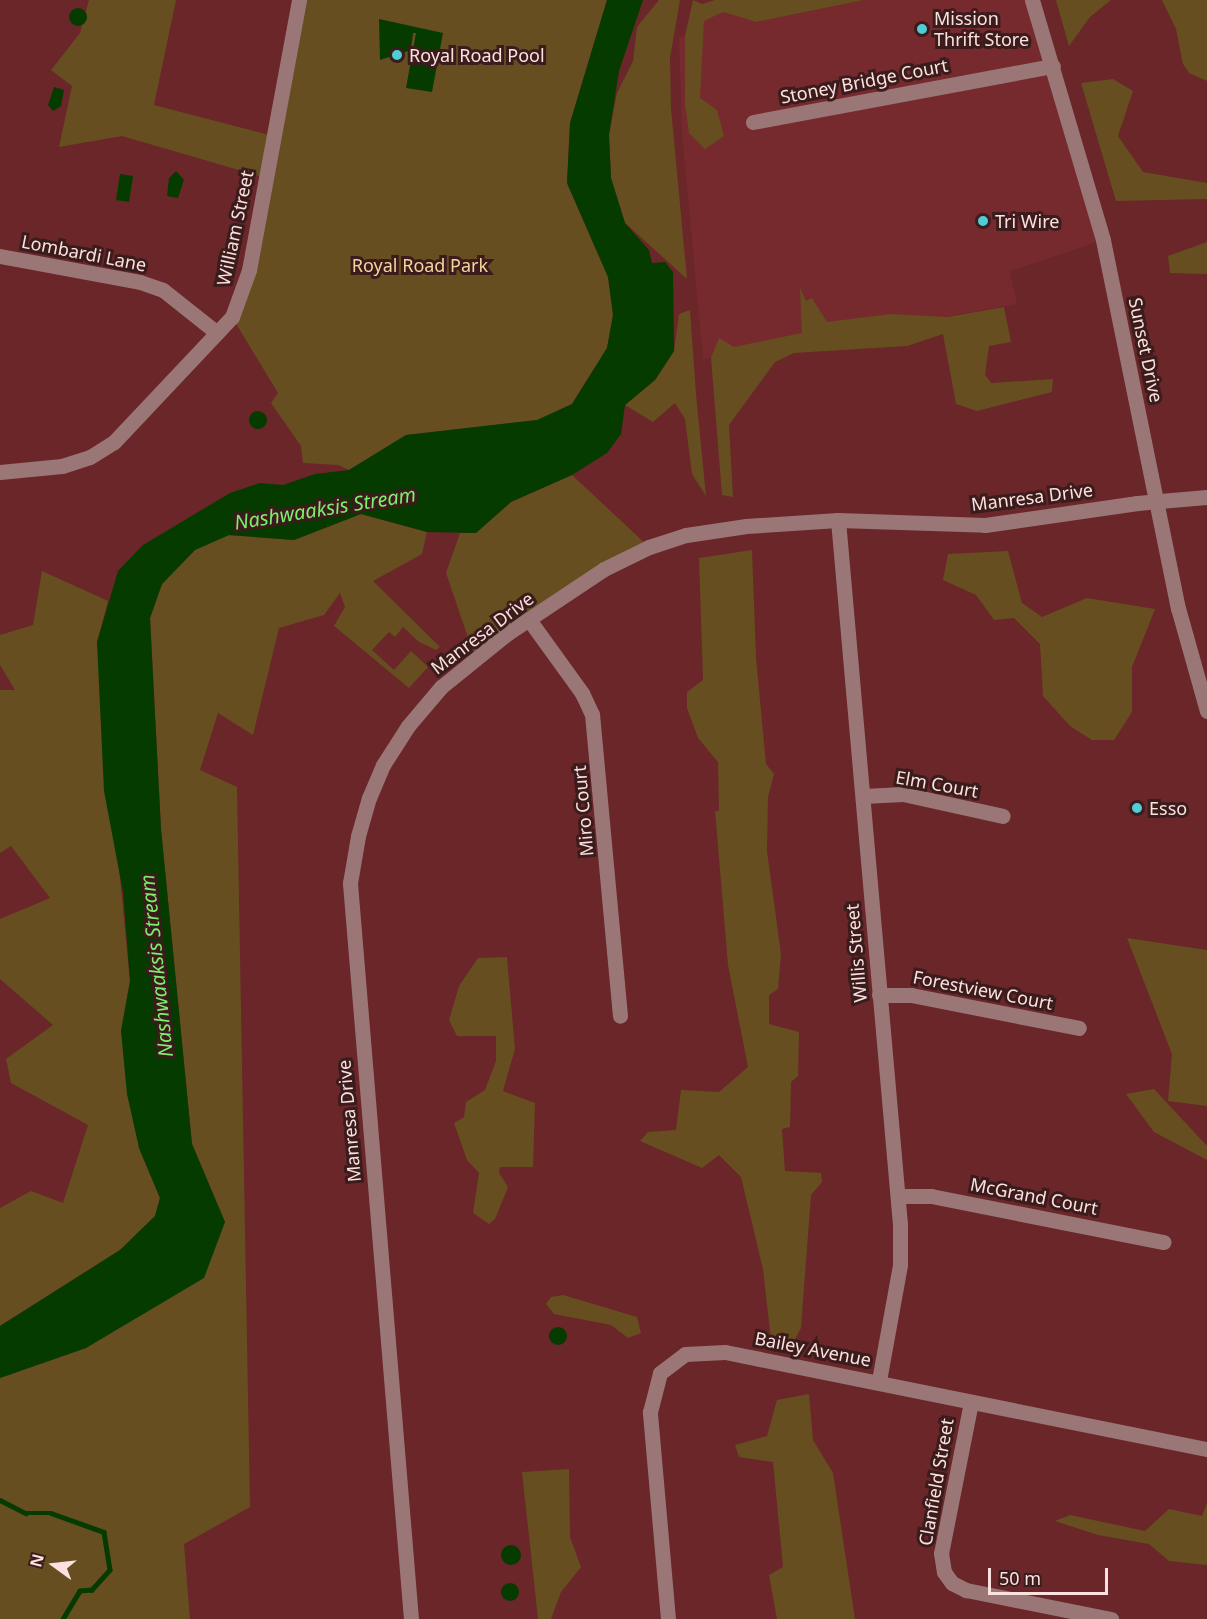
<!DOCTYPE html>
<html>
<head>
<meta charset="utf-8">
<style>
  body { margin:0 }
  #map { position:relative; width:1207px; height:1619px; overflow:hidden; background:#6a2629; font-family:"Noto Sans",sans-serif }
  div>[style] { position:absolute }
  .built>* { inset:0; background:#772a2d }
  .green>* { inset:0; background:#664e20 }
  .water>* { inset:0; background:#063b00 }
  .round { border-radius:50% }
  .stream>* { height:4.5px; margin:-2.25px; padding:0 2.25px; transform-origin:2.25px; border-radius:2.25px; background:#063b00 }
  .minor>* { height:15px; margin:-7.5px; padding:0 7.5px; transform-origin:7.5px; border-radius:7.5px; background:#9a7776 }
  .dots>* { width:16px; height:16px; translate:-50% -50%; box-sizing:border-box; border:3px solid #3b1c1c; border-radius:50% }
  span { translate:-50% -50%; white-space:nowrap; text-align:center; line-height:1.15; -webkit-text-stroke:6px #3b1c1c; paint-order:stroke }
  .poi-label { font-size:18px; color:#fbe1df }
  .left { translate:0 -50%; text-align:left }
  .street-label { font-size:18px; color:#fbe1df }
  .park-label { font-size:18px; color:#f5d59e }
  .water-label { font-size:20px; color:#7def6d; font-style:italic }
  .north { position:absolute; left:24px; top:1535px; width:60px; height:60px; -webkit-text-stroke:4px #3b1c1c; paint-order:stroke; rotate:285deg; font-size:16px; font-weight:700; line-height:24px; text-align:center; color:#fbe1df }
  .north::after { content:''; display:block; margin:auto; width:21px; height:27px; background:#fbe1df; clip-path:polygon(50% 0,100% 100%,50% 72%,0 100%) }
  .scale { position:absolute; left:988px; top:1568px; width:120px; height:27px; box-sizing:border-box; border:3px solid #fbe1df; border-top:0; padding-left:8px; font-size:18px; line-height:21px; white-space:nowrap; color:#fbe1df; -webkit-text-stroke:4px #3b1c1c; paint-order:stroke }
</style>
</head>
<body>
<div id="map">
  <div class="built">
    <i style="clip-path:polygon(864px 0,1032px 0,1103px 240px,1010px 271px,1017px 304px,703px 359px,682px 133px,679px 37px,703px 32px,704px 21px,723px 12px,756px 22px)"></i>
  </div>
  <div class="green">
    <i style="clip-path:polygon(89px 0,176px 0,154px 105px,273px 136px,299px 0,607px 0,570px 123px,567px 183px,608px 277px,613px 315px,607px 348px,572px 404px,538px 420px,406px 435px,349px 470px,338px 465px,303px 463px,301px 446px,271px 403px,278px 393px,232px 317px,266px 178px,122px 136px,59px 147px,72px 86px,51px 70px,80px 33px)"></i>
    <i style="clip-path:polygon(659px 0,680px 0,670px 58px,671px 108px,687px 279px,625px 223px,611px 178px,609px 135px,617px 93px,633px 61px,637px 27px)"></i>
    <i style="clip-path:polygon(693px 0,702px 4px,715px 0,864px 0,756px 22px,723px 12px,704px 21px,700px 98px,717px 110px,724px 136px,705px 149px,689px 133px,685px 104px,685px 36px)"></i>
    <i style="clip-path:polygon(1056px 0,1111px 0,1090px 17px,1069px 46px)"></i>
    <i style="clip-path:polygon(1162px 0,1207px 0,1207px 81px,1189px 73px,1183px 64px,1176px 29px)"></i>
    <i style="clip-path:polygon(1113px 79px,1133px 91px,1118px 136px,1143px 172px,1207px 183px,1207px 199px,1116px 201px,1081px 83px)"></i>
    <i style="clip-path:polygon(1207px 242px,1207px 274px,1170px 273px,1168px 256px)"></i>
    <i style="clip-path:polygon(800px 288px,806px 301px,812px 298px,827px 322px,891px 314px,947px 317px,1004px 307px,1011px 342px,989px 346px,985px 375px,991px 383px,1053px 379px,1052px 392px,977px 411px,956px 404px,943px 334px,907px 346px,794px 353px,775px 362px,729px 425px,733px 497px,722px 495px,711px 358px,719px 338px,734px 347px,802px 333px)"></i>
    <i style="clip-path:polygon(690px 310px,696px 394px,706px 496px,692px 474px,685px 419px,675px 403px,653px 422px,625px 405px,656px 379px,674px 351px,679px 314px)"></i>
    <i style="clip-path:polygon(572px 475px,649px 547px,475px 658px,446px 573px,460px 533px,476px 533px,511px 502px)"></i>
    <i style="clip-path:polygon(361px 514px,427px 532px,422px 554px,373px 581px,440px 647px,436px 650px,419px 642px,403px 627px,395px 637px,389px 632px,372px 650px,394px 670px,411px 651px,428px 667px,409px 688px,334px 626px,345px 607px,340px 593px,324px 615px,279px 628px,253px 735px,218px 713px,200px 770px,237px 787px,250px 1507px,184px 1544px,190px 1619px,0 1619px,0 1378px,86px 1348px,225px 1222px,192px 1144px,161px 829px,150px 618px,162px 584px,195px 550px,228px 535px,294px 540px)"></i>
    <i style="clip-path:polygon(752px 550px,756px 658px,766px 764px,774px 774px,768px 797px,767px 851px,781px 954px,778px 989px,769px 995px,769px 1024px,799px 1032px,798px 1076px,791px 1082px,790px 1127px,782px 1129px,785px 1171px,821px 1173px,822px 1182px,811px 1195px,801px 1328px,788px 1352px,772px 1349px,763px 1269px,741px 1177px,719px 1155px,702px 1168px,640px 1141px,648px 1132px,676px 1130px,681px 1090px,719px 1092px,748px 1067px,728px 965px,715px 811px,719px 811px,718px 762px,698px 738px,687px 708px,687px 692px,703px 680px,699px 558px)"></i>
    <i style="clip-path:polygon(1008px 551px,1022px 603px,1042px 617px,1087px 598px,1155px 609px,1132px 667px,1132px 712px,1114px 740px,1092px 740px,1070px 726px,1043px 696px,1040px 644px,1014px 618px,994px 620px,976px 595px,943px 580px,948px 554px)"></i>
    <i style="clip-path:polygon(42px 571px,108px 601px,97px 642px,130px 981px,121px 1031px,139px 1148px,160px 1198px,155px 1216px,120px 1250px,0 1326px,0 1208px,31px 1191px,63px 1203px,88px 1125px,11px 1083px,6px 1059px,53px 1025px,0 979px,0 919px,50px 898px,11px 846px,0 853px,0 690px,15px 690px,0 665px,0 635px,33px 625px)"></i>
    <i style="clip-path:polygon(1127px 938px,1207px 950px,1207px 1106px,1168px 1101px,1172px 1054px)"></i>
    <i style="clip-path:polygon(507px 957px,515px 1049px,503px 1091px,535px 1103px,533px 1167px,500px 1167px,499px 1173px,508px 1187px,495px 1219px,489px 1224px,473px 1213px,479px 1173px,467px 1160px,454px 1123px,464px 1117px,466px 1102px,485px 1090px,496px 1061px,496px 1036px,457px 1036px,449px 1020px,459px 986px,478px 958px)"></i>
    <i style="clip-path:polygon(1154px 1089px,1207px 1146px,1207px 1160px,1154px 1132px,1126px 1094px)"></i>
    <i style="clip-path:polygon(563px 1295px,637px 1317px,641px 1333px,628px 1338px,611px 1325px,554px 1314px,546px 1304px,551px 1297px)"></i>
    <i style="clip-path:polygon(809px 1394px,813px 1440px,833px 1473px,855px 1619px,777px 1619px,769px 1575px,783px 1567px,773px 1462px,739px 1457px,735px 1445px,767px 1436px,777px 1400px)"></i>
    <i style="clip-path:polygon(569px 1469px,570px 1537px,581px 1567px,561px 1592px,551px 1619px,538px 1619px,522px 1472px)"></i>
    <i style="clip-path:polygon(1207px 1503px,1207px 1565px,1169px 1561px,1149px 1544px,1098px 1535px,1055px 1521px,1070px 1515px,1145px 1531px,1169px 1509px,1202px 1516px)"></i>
  </div>
  <div class="water">
    <i style="clip-path:polygon(607px 0,643px 0,619px 71px,609px 135px,611px 178px,625px 223px,649px 250px,652px 263px,665px 262px,673px 272px,674px 351px,655px 380px,625px 405px,621px 434px,607px 453px,572px 475px,511px 502px,476px 533px,427px 532px,361px 514px,294px 540px,229px 535px,195px 550px,162px 584px,150px 618px,161px 829px,192px 1144px,225px 1222px,204px 1278px,86px 1348px,0 1378px,0 1326px,120px 1250px,155px 1216px,160px 1198px,139px 1148px,127px 1094px,121px 1031px,130px 981px,123px 892px,104px 791px,97px 642px,118px 571px,143px 545px,230px 493px,260px 483px,283px 485px,315px 474px,349px 470px,406px 435px,537px 420px,572px 404px,607px 348px,613px 315px,608px 277px,567px 183px,570px 123px)"></i>
    <i class="round" style="left:69px;top:8px;width:18px;height:18px"></i>
    <i style="clip-path:polygon(379px 19px,443px 33px,432px 92px,406px 88px,416px 33px,413px 33px,411px 50px,380px 60px)"></i>
    <i style="clip-path:polygon(54px 87px,64px 90px,61px 106px,53px 111px,48px 105px)"></i>
    <i style="clip-path:polygon(176px 171px,184px 180px,178px 198px,167px 196px,169px 178px)"></i>
    <i style="clip-path:polygon(120px 174px,133px 176px,129px 202px,116px 200px)"></i>
    <i class="round" style="left:249px;top:411px;width:18px;height:18px"></i>
    <i class="round" style="left:549px;top:1327px;width:18px;height:18px"></i>
    <i class="round" style="left:501px;top:1545px;width:20px;height:20px"></i>
    <i class="round" style="left:501px;top:1583px;width:18px;height:18px"></i>
  </div>
  <div class="stream">
    <i style="left:0;top:1500px;width:29px;rotate:27deg"></i>
    <i style="left:26px;top:1513px;width:25px"></i>
    <i style="left:51px;top:1513px;width:56px;rotate:19.7deg"></i>
    <i style="left:104px;top:1532px;width:38px;rotate:81deg"></i>
    <i style="left:110px;top:1570px;width:27px;rotate:132deg"></i>
    <i style="left:92px;top:1590px;width:12px;rotate:175deg"></i>
    <i style="left:80px;top:1591px;width:33px;rotate:121deg"></i>
  </div>
  <div class="minor">
    <i style="left:1032px;top:0;width:250px;rotate:73.5deg"></i>
    <i style="left:1103px;top:240px;width:376px;rotate:78.5deg"></i>
    <i style="left:1178px;top:608px;width:107px;rotate:74.3deg"></i>
    <i style="left:753px;top:122px;width:305px;rotate:-10.6deg"></i>
    <i style="left:0;top:256px;width:142px;rotate:10.5deg"></i>
    <i style="left:140px;top:282px;width:24px;rotate:19deg"></i>
    <i style="left:163px;top:290px;width:69px;rotate:38.5deg"></i>
    <i style="left:0;top:472px;width:62px;rotate:-5.5deg"></i>
    <i style="left:62px;top:466px;width:29px;rotate:-18deg"></i>
    <i style="left:90px;top:457px;width:28px;rotate:-32deg"></i>
    <i style="left:114px;top:442px;width:172px;rotate:-46.7deg"></i>
    <i style="left:232px;top:317px;width:50px;rotate:-70.1deg"></i>
    <i style="left:249px;top:270px;width:275px;rotate:-79.5deg"></i>
    <i style="left:838px;top:520px;width:707px;rotate:84.97deg"></i>
    <i style="left:900px;top:1224px;width:41px;rotate:90deg"></i>
    <i style="left:900px;top:1265px;width:118px;rotate:100.3deg"></i>
    <i style="left:530px;top:621px;width:89px;rotate:54.2deg"></i>
    <i style="left:582px;top:693px;width:23px;rotate:65deg"></i>
    <i style="left:592px;top:714px;width:303px;rotate:84.7deg"></i>
    <i style="left:863px;top:796px;width:40px;rotate:-2.9deg"></i>
    <i style="left:903px;top:794px;width:102px;rotate:12.4deg"></i>
    <i style="left:879px;top:995px;width:32px"></i>
    <i style="left:911px;top:995px;width:171px;rotate:11.1deg"></i>
    <i style="left:898px;top:1196px;width:33px"></i>
    <i style="left:931px;top:1196px;width:237px;rotate:11.2deg"></i>
    <i style="left:971px;top:1402px;width:154px;rotate:101.2deg"></i>
    <i style="left:941px;top:1553px;width:19px;rotate:81deg"></i>
    <i style="left:944px;top:1572px;width:14px;rotate:54deg"></i>
    <i style="left:952px;top:1583px;width:16px;rotate:27deg"></i>
    <i style="left:966px;top:1590px;width:148px;rotate:11.3deg"></i>
    <i style="left:411px;top:1619px;width:739px;rotate:-94.74deg"></i>
    <i style="left:350px;top:883px;width:48px;rotate:-80.3deg"></i>
    <i style="left:358px;top:836px;width:40px;rotate:-74deg"></i>
    <i style="left:369px;top:798px;width:36px;rotate:-67deg"></i>
    <i style="left:383px;top:765px;width:46px;rotate:-57.3deg"></i>
    <i style="left:408px;top:726px;width:51px;rotate:-49.8deg"></i>
    <i style="left:441px;top:687px;width:86px;rotate:-38.9deg"></i>
    <i style="left:508px;top:633px;width:115px;rotate:-33.7deg"></i>
    <i style="left:604px;top:569px;width:50px;rotate:-26.1deg"></i>
    <i style="left:649px;top:547px;width:39px;rotate:-18deg"></i>
    <i style="left:686px;top:535px;width:61px;rotate:-8.5deg"></i>
    <i style="left:746px;top:526px;width:92px;rotate:-3.7deg"></i>
    <i style="left:838px;top:520px;width:147px;rotate:1.9deg"></i>
    <i style="left:985px;top:525px;width:154px;rotate:-8.2deg"></i>
    <i style="left:1137px;top:503px;width:70px;rotate:-4.9deg"></i>
    <i style="left:668px;top:1619px;width:208px;rotate:-95deg"></i>
    <i style="left:650px;top:1412px;width:40px;rotate:-75.6deg"></i>
    <i style="left:660px;top:1373px;width:31px;rotate:-37deg"></i>
    <i style="left:685px;top:1354px;width:40px;rotate:-2.9deg"></i>
    <i style="left:725px;top:1352px;width:492px;rotate:11.4deg"></i>
  </div>
  <div class="dots">
    <i style="left:922px;top:29px;background:#51ccd4"></i>
    <i style="left:397px;top:55px;background:#51ccd4"></i>
    <i style="left:983px;top:221px;background:#51ccd4"></i>
    <i style="left:1137px;top:808px;background:#51ccd4"></i>
  </div>
  <div class="poi-label">
    <span class="left" style="left:934px;top:29px">Mission<br>Thrift Store</span>
    <span class="left" style="left:409px;top:55px">Royal Road Pool</span>
    <span class="left" style="left:995px;top:221px">Tri Wire</span>
    <span class="left" style="left:1149px;top:808px">Esso</span>
  </div>
  <div class="street-label">
    <span style="left:864px;top:81px;rotate:-11deg">Stoney Bridge Court</span>
    <span style="left:235px;top:228px;rotate:-78deg">William Street</span>
    <span style="left:84px;top:253px;rotate:11deg">Lombardi Lane</span>
    <span style="left:1146px;top:350px;rotate:78deg">Sunset Drive</span>
    <span style="left:1032px;top:497px;rotate:-7deg">Manresa Drive</span>
    <span style="left:482px;top:633px;rotate:-37deg">Manresa Drive</span>
    <span style="left:937px;top:784px;rotate:10deg">Elm Court</span>
    <span style="left:583px;top:811px;rotate:-95deg">Miro Court</span>
    <span style="left:856px;top:953px;rotate:-95deg">Willis Street</span>
    <span style="left:983px;top:990px;rotate:11deg">Forestview Court</span>
    <span style="left:349px;top:1121px;rotate:-95deg">Manresa Drive</span>
    <span style="left:1034px;top:1196px;rotate:11deg">McGrand Court</span>
    <span style="left:813px;top:1349px;rotate:11deg">Bailey Avenue</span>
    <span style="left:936px;top:1482px;rotate:-80deg">Clanfield Street</span>
  </div>
  <div class="park-label">
    <span style="left:420px;top:265px">Royal Road Park</span>
  </div>
  <div class="water-label">
    <span style="left:325px;top:508px;rotate:-9deg">Nashwaaksis Stream</span>
    <span style="left:156px;top:966px;rotate:-96deg">Nashwaaksis Stream</span>
  </div>
  <div class="north">N</div>
  <div class="scale">50 m</div>
</div>
</body>
</html>
